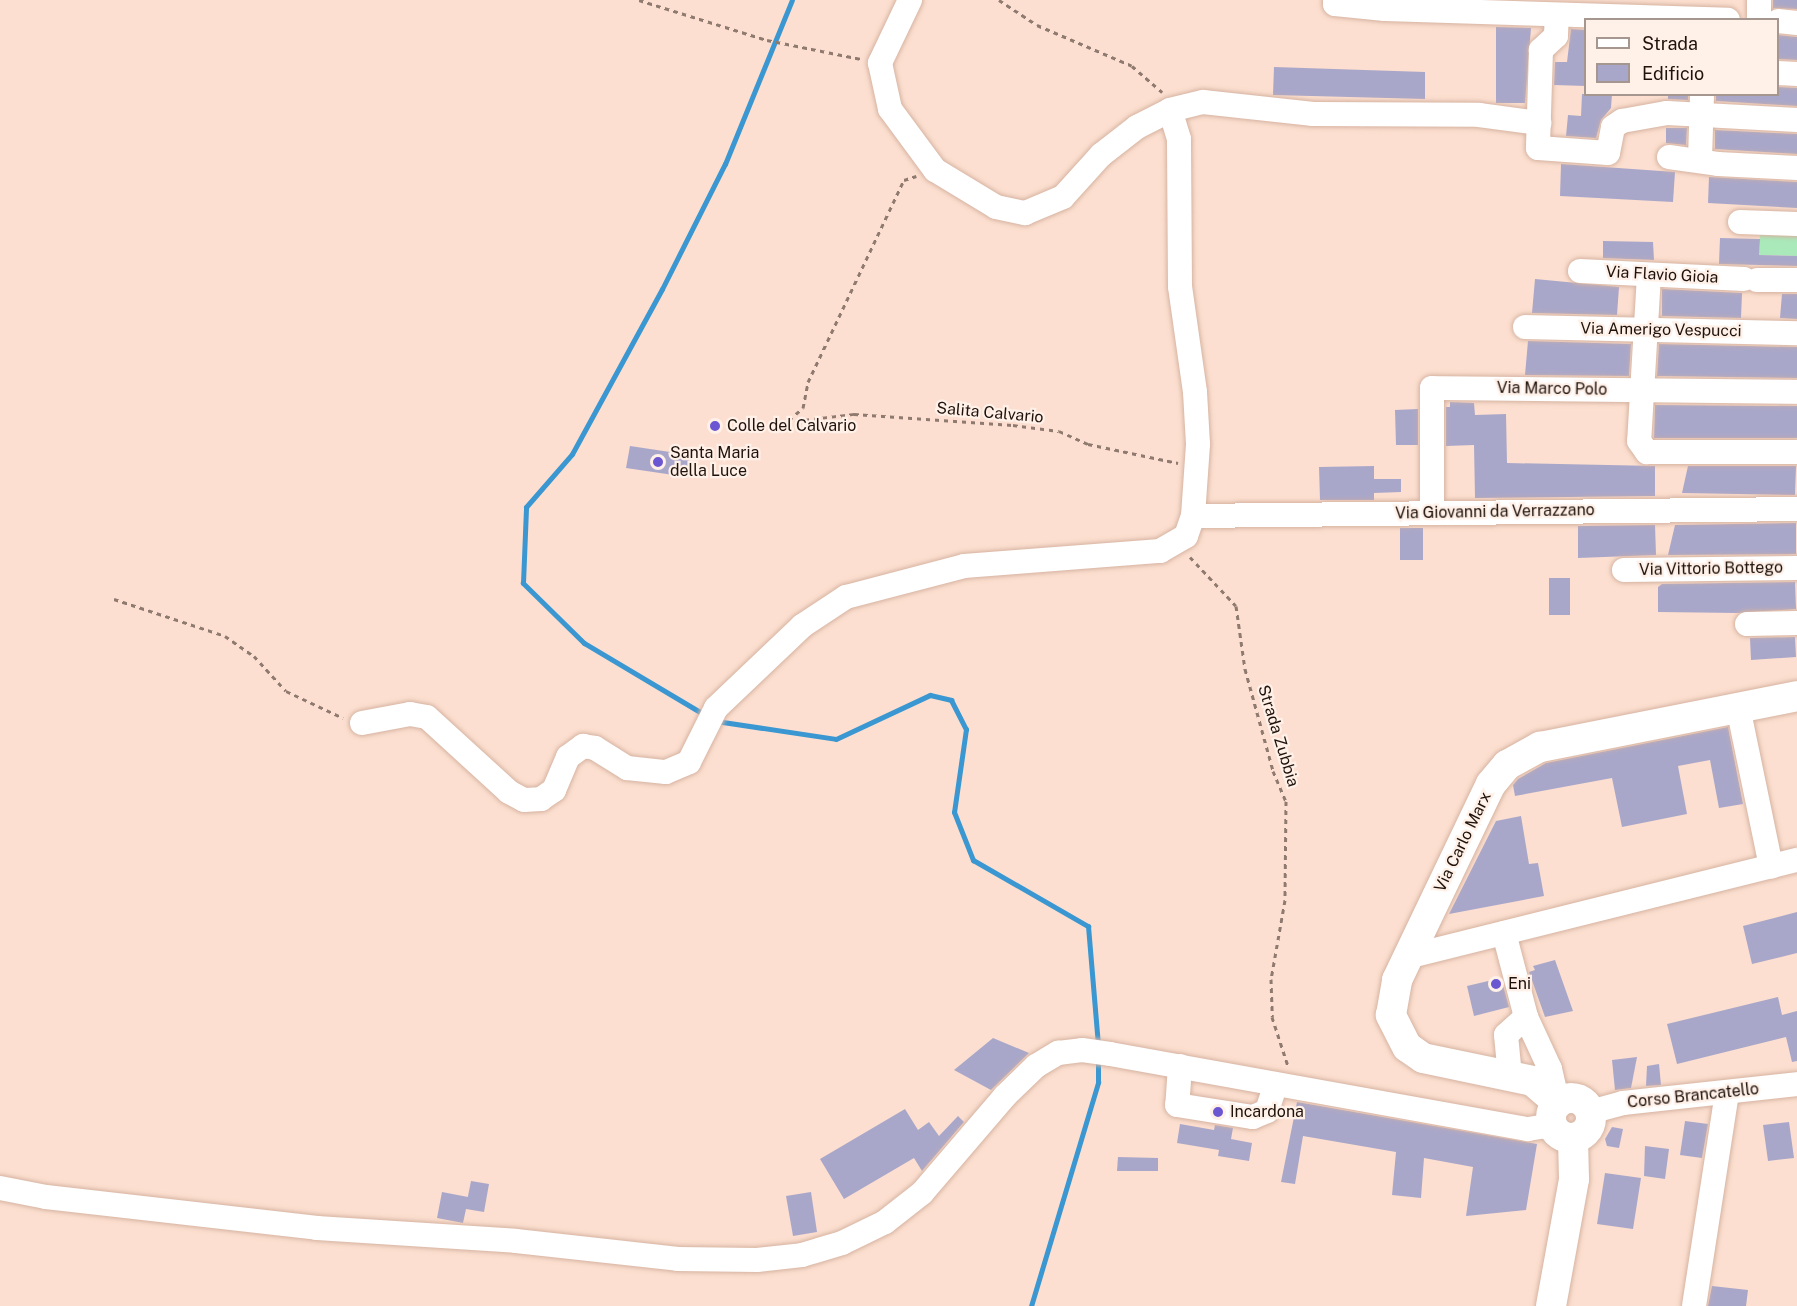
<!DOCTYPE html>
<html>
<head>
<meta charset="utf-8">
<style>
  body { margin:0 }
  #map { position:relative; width:1797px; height:1306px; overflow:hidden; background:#fcdfd0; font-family:"Public Sans",sans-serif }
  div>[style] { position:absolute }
  .green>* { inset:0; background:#a9e9ba }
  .stream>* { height:5px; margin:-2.5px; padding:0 2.5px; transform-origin:2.5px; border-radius:2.5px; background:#3a97d1 }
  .building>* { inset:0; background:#a9a7c9 }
  .path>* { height:3px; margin-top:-1.5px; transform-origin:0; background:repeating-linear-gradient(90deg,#8f7a6f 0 4.5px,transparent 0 9px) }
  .roads { filter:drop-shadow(0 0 2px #d6b3a1) drop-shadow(0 0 2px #d6b3a1) }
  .minor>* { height:24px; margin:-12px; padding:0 12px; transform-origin:12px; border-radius:12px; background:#fff }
  .major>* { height:30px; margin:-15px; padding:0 15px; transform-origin:15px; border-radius:15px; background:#fff }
  .major>.ring { margin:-15px; padding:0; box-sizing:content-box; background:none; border:30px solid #fff; border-radius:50% }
  .dots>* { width:16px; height:16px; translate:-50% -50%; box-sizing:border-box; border:3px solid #fff0e8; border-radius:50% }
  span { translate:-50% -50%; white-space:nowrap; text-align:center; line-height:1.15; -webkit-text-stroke:4.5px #fff0e8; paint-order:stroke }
  .street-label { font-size:16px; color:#1e120b }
  .poi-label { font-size:16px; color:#1e120b }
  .left { translate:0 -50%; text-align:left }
  .legend { position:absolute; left:1584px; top:18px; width:195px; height:78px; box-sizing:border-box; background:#fff0e8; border:2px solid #a59790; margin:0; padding:8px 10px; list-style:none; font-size:18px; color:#1e120b }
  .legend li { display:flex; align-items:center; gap:12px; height:30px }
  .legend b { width:30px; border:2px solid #a59790 }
</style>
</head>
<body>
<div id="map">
  <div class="green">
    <i style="clip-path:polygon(1760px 235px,1797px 236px,1797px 256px,1759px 255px)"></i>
  </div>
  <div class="stream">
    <i style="left:705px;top:715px;width:141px;rotate:-149.2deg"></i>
    <i style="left:584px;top:643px;width:86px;rotate:-135.5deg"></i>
    <i style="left:523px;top:583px;width:76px;rotate:-87.7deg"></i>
    <i style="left:526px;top:507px;width:70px;rotate:-49deg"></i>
    <i style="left:572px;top:454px;width:188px;rotate:-61.4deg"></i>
    <i style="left:662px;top:289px;width:140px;rotate:-63.3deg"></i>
    <i style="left:725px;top:164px;width:177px;rotate:-67.8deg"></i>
    <i style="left:716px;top:721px;width:121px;rotate:8.5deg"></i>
    <i style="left:836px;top:739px;width:104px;rotate:-25.1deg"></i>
    <i style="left:930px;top:695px;width:22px;rotate:13deg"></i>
    <i style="left:951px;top:700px;width:33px;rotate:63deg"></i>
    <i style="left:966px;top:729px;width:84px;rotate:98.2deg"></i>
    <i style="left:954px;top:812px;width:52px;rotate:68.4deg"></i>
    <i style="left:973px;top:860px;width:133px;rotate:29.9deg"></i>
    <i style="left:1088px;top:926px;width:120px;rotate:85.2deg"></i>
    <i style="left:1031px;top:1306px;width:234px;rotate:-73.3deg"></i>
    <i style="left:1098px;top:1082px;width:23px;rotate:-90deg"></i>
  </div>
  <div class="building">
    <i style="clip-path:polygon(1773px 0,1797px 0,1797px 9px,1773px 8px)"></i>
    <i style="clip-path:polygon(1496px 27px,1531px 28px,1525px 103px,1496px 103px)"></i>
    <i style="clip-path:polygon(1571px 29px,1586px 30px,1586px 86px,1554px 85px,1555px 62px,1567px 62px)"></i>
    <i style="clip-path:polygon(1778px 35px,1797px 37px,1797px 60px,1778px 59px)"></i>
    <i style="clip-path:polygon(1274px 67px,1425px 72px,1425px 99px,1273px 95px)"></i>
    <i style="clip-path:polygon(1778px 87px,1797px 88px,1797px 106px,1716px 101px,1716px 94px,1778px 94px)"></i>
    <i style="clip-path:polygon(1582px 94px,1612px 94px,1611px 108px,1601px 120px,1596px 138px,1566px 136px,1568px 115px,1581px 116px)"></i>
    <i style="clip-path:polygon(1668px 94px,1688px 94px,1688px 100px,1668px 99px)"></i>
    <i style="clip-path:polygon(1666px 128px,1687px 128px,1686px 145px,1666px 143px)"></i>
    <i style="clip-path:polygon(1715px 130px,1797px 134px,1797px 154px,1715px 149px)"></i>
    <i style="clip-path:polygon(1561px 164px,1675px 172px,1673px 202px,1560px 196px)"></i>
    <i style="clip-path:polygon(1709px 177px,1797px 182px,1797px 208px,1708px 203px)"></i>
    <i style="clip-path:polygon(1720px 238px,1760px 239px,1759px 255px,1797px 256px,1797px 266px,1719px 264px)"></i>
    <i style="clip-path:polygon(1603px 241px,1653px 242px,1654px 260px,1603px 258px)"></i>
    <i style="clip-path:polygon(1535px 279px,1619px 287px,1617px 315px,1532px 313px)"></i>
    <i style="clip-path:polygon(1662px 289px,1742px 293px,1741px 318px,1662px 316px)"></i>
    <i style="clip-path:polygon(1782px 294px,1797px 294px,1797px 319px,1780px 318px)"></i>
    <i style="clip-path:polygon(1528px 341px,1631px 344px,1629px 376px,1525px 375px)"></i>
    <i style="clip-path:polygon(1659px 344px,1797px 347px,1797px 378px,1657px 376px)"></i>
    <i style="clip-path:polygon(1450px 402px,1474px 403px,1475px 415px,1506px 414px,1507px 463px,1655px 466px,1655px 496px,1475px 498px,1474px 445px,1446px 446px,1446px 407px,1450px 407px)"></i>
    <i style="clip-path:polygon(1655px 405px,1797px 406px,1797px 438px,1654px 438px)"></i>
    <i style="clip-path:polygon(1418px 409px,1418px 445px,1396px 445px,1395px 410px)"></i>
    <i style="clip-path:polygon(630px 446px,690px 455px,687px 477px,626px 468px)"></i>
    <i style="clip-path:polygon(1374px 466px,1374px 479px,1401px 479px,1401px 492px,1374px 493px,1374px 500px,1320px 500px,1319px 467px)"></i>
    <i style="clip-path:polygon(1688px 466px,1796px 466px,1795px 495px,1682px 493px)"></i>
    <i style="clip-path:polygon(1796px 523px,1796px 554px,1668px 555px,1675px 525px)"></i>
    <i style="clip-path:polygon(1655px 525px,1656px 555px,1578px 558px,1578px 526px)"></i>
    <i style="clip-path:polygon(1400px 528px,1423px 528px,1423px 560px,1400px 560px)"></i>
    <i style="clip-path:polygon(1549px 578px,1570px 578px,1570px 615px,1549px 615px)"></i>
    <i style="clip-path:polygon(1795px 582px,1796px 609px,1738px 613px,1658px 612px,1658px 587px,1662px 584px)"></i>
    <i style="clip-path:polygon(1795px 637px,1796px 657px,1751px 660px,1750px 638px)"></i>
    <i style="clip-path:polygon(1728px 727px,1743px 804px,1719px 808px,1710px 760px,1678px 766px,1687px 814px,1622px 827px,1612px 778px,1515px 796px,1513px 785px,1518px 779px,1546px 763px)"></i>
    <i style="clip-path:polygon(1521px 816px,1529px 864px,1538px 863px,1544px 896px,1449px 914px,1496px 821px)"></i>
    <i style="clip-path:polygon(1797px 912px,1797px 953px,1752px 964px,1743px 926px)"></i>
    <i style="clip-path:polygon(1555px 960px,1573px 1011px,1545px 1017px,1529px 972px,1535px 970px,1533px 966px)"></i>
    <i style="clip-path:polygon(1501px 978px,1509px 1007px,1474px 1016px,1467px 986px)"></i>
    <i style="clip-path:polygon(1778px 997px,1782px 1015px,1797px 1011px,1797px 1061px,1792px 1062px,1786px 1037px,1677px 1064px,1667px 1024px)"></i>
    <i style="clip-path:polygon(993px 1038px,1029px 1053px,991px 1090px,954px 1070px)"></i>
    <i style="clip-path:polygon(1637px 1057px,1631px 1088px,1615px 1090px,1612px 1060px)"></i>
    <i style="clip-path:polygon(1659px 1064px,1661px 1085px,1646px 1086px,1647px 1066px)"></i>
    <i style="clip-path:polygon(1297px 1102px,1537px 1144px,1526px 1210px,1466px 1216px,1473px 1167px,1424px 1158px,1421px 1198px,1392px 1195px,1396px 1152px,1303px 1136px,1295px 1184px,1281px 1182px)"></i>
    <i style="clip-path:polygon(905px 1109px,918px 1130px,929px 1122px,939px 1136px,958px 1116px,964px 1122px,922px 1171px,914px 1158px,844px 1199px,820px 1159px)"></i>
    <i style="clip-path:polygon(1685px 1121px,1708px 1124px,1702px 1158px,1680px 1155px)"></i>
    <i style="clip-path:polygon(1789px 1122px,1794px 1158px,1768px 1161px,1763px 1125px)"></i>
    <i style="clip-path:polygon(1180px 1124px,1214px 1130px,1215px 1125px,1233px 1128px,1231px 1139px,1252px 1143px,1249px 1161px,1218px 1156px,1219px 1150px,1177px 1143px)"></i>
    <i style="clip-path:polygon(1612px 1127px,1623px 1129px,1619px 1148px,1607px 1146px,1605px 1139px)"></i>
    <i style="clip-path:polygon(1645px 1146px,1669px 1149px,1665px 1179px,1644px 1176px)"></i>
    <i style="clip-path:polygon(1118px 1157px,1158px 1158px,1158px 1171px,1117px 1171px)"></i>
    <i style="clip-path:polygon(1605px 1173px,1641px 1178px,1633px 1229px,1597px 1224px)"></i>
    <i style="clip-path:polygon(471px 1181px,489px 1184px,484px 1212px,466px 1209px,463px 1223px,437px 1218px,442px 1192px,468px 1197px,466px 1206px)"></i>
    <i style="clip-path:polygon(811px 1192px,817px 1232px,793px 1236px,786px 1196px)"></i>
    <i style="clip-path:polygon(1712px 1286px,1748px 1290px,1746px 1306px,1708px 1306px)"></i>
  </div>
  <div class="path">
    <i style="left:639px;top:0;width:134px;rotate:17.4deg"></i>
    <i style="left:767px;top:40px;width:96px;rotate:11.4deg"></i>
    <i style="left:999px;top:0;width:45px;rotate:33.3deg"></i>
    <i style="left:1037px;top:25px;width:103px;rotate:23.3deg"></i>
    <i style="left:1132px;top:66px;width:40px;rotate:41deg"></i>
    <i style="left:789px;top:420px;width:18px;rotate:-41deg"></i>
    <i style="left:803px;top:408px;width:26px;rotate:-79deg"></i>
    <i style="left:808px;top:382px;width:224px;rotate:-64.6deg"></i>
    <i style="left:904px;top:180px;width:13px;rotate:-18deg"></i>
    <i style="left:778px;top:423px;width:77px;rotate:-6.8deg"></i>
    <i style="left:854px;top:414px;width:159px;rotate:4deg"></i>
    <i style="left:1013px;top:425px;width:46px;rotate:7.4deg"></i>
    <i style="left:1059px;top:431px;width:32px;rotate:24deg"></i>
    <i style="left:1088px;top:444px;width:92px;rotate:11.9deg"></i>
    <i style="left:1190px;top:557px;width:67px;rotate:46.8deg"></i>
    <i style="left:1236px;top:606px;width:64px;rotate:81.9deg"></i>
    <i style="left:1245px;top:669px;width:106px;rotate:74.6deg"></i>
    <i style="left:1273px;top:771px;width:33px;rotate:67deg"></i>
    <i style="left:1286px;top:801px;width:99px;rotate:90.6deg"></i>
    <i style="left:1285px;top:900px;width:80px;rotate:100deg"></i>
    <i style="left:1271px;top:979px;width:38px;rotate:88deg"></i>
    <i style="left:1272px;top:1017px;width:52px;rotate:71.9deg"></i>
    <i style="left:114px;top:599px;width:117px;rotate:18.4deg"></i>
    <i style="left:225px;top:636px;width:35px;rotate:35deg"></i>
    <i style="left:254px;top:656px;width:47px;rotate:47.6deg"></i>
    <i style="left:286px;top:691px;width:63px;rotate:25.3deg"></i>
  </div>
  <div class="roads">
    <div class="minor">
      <i style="left:910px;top:0;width:70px;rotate:115.5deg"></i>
      <i style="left:880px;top:63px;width:47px;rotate:77.7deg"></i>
      <i style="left:890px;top:109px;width:76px;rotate:53.6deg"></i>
      <i style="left:935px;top:170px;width:71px;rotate:31.2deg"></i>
      <i style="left:996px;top:207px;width:30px;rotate:12deg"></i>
      <i style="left:1025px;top:213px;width:41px;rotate:-22.8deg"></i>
      <i style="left:1063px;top:197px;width:57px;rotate:-47.9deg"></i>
      <i style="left:1101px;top:155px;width:46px;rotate:-37.9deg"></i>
      <i style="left:1137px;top:127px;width:37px;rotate:-27deg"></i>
      <i style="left:1170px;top:110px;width:34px;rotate:-14deg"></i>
      <i style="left:1203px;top:102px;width:111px;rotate:6.2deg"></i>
      <i style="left:1313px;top:114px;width:166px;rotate:0.3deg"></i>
      <i style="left:1479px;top:115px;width:61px;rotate:7.6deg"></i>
      <i style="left:1335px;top:0;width:4px;rotate:90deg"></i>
      <i style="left:1335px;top:4px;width:50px;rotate:5.7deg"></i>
      <i style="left:1385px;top:9px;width:343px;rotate:1.8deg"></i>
      <i style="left:1759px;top:0;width:20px;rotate:90deg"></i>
      <i style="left:1557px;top:15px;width:21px;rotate:93deg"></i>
      <i style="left:1556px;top:36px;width:21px;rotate:137deg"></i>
      <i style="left:1541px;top:50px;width:98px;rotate:91.8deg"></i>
      <i style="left:1538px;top:148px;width:70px;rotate:4.1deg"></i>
      <i style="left:1608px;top:153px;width:26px;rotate:-79deg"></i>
      <i style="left:1613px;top:127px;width:11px;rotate:-34deg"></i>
      <i style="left:1622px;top:121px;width:46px;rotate:-10.1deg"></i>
      <i style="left:1667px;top:113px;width:130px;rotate:3.1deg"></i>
      <i style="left:1778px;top:21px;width:19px;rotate:6deg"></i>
      <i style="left:1778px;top:73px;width:19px;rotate:3deg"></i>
      <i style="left:1669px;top:157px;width:49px;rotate:8.1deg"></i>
      <i style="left:1718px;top:164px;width:79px;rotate:2.9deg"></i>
      <i style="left:1700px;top:159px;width:65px;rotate:-88.2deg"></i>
      <i style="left:1740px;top:222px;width:57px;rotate:2deg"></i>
      <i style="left:1580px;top:271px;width:164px;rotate:2.8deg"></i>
      <i style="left:1649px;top:275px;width:166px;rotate:93.4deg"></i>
      <i style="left:1639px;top:441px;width:14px;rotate:54deg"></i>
      <i style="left:1647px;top:452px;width:150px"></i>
      <i style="left:1757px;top:280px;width:40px"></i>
      <i style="left:1525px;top:327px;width:272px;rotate:1.3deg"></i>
      <i style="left:1432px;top:512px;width:124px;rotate:-90deg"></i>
      <i style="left:1432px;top:388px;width:365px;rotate:0.6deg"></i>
      <i style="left:1193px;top:516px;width:604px;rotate:-0.66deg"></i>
      <i style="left:1624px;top:570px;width:173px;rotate:-0.7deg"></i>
      <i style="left:1747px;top:624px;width:50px;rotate:-1.1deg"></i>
      <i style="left:1738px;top:707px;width:163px;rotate:78.3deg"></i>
      <i style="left:362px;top:723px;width:49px;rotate:-10.6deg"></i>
      <i style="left:410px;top:714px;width:17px;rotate:10deg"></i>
      <i style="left:427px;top:717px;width:111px;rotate:42.4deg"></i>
      <i style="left:509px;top:792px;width:17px;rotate:28deg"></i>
      <i style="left:524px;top:800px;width:17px;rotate:-3deg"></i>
      <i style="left:541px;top:799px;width:16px;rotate:-35deg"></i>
      <i style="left:554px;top:790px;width:36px;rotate:-67deg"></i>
      <i style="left:568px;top:757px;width:19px;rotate:-36deg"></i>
      <i style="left:583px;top:746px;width:12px;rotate:9deg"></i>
      <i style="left:595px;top:748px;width:38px;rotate:32deg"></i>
      <i style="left:627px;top:768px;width:39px;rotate:6deg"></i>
      <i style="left:666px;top:772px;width:25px;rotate:-23deg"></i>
      <i style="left:689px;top:762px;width:60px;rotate:-63.4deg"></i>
      <i style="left:716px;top:708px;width:119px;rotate:-43.6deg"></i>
      <i style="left:802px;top:626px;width:53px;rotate:-33.4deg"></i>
      <i style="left:846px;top:597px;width:122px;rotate:-14.7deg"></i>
      <i style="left:964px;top:566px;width:197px;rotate:-4.4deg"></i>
      <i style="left:1160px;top:551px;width:30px;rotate:-30deg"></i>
      <i style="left:1186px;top:536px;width:21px;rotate:-71deg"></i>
      <i style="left:1193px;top:516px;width:72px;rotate:-86deg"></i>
      <i style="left:1198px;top:444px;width:52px;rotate:-93.3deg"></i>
      <i style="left:1195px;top:392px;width:106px;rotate:-98.1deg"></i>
      <i style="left:1180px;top:287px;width:148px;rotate:-90.4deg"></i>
      <i style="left:1179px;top:139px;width:30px;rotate:-107deg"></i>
      <i style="left:1504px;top:933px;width:87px;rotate:75.3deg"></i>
      <i style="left:1526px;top:1017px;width:57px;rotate:65.2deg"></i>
      <i style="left:1550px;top:1069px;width:35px;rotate:77deg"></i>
      <i style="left:1407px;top:957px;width:402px;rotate:-14deg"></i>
      <i style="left:1180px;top:1066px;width:39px;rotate:94deg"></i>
      <i style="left:1177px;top:1105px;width:77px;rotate:9deg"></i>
      <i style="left:1253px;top:1117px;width:15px;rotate:-23deg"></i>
      <i style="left:1267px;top:1111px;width:28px;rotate:-72deg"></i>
      <i style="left:1510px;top:1076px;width:41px;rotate:-95.6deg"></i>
      <i style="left:1506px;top:1035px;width:27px;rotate:-42deg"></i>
      <i style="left:1590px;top:1112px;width:34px;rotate:-15deg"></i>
      <i style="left:1623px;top:1103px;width:175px;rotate:-6.2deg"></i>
      <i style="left:0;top:1188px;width:47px;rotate:11.1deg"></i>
      <i style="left:46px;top:1197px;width:273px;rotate:6.5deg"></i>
      <i style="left:317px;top:1228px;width:199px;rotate:3.7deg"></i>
      <i style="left:516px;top:1241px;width:163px;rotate:6.3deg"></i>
      <i style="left:678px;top:1259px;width:79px;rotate:0.7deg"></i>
      <i style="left:757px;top:1260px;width:45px;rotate:-6.3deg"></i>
      <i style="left:802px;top:1255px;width:42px;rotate:-16.7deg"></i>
      <i style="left:842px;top:1243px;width:48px;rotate:-26deg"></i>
      <i style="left:885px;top:1222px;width:47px;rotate:-38.1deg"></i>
      <i style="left:922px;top:1193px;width:128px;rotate:-49.4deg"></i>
      <i style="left:1005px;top:1096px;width:43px;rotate:-44.1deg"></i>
      <i style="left:1036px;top:1066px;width:26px;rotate:-31deg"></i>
      <i style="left:1058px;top:1053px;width:24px;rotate:-7deg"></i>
      <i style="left:1082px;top:1050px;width:28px;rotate:8deg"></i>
      <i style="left:1110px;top:1054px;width:425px;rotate:10.2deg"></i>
      <i style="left:1528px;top:1129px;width:24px;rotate:-9deg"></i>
      <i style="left:1694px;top:1306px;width:216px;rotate:-81.2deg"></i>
    </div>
    <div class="major">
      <i class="ring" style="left:1551px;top:1098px;width:10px;height:10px"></i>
      <i style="left:1558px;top:1103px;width:33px;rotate:-139deg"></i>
      <i style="left:1533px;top:1081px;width:112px;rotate:-168.2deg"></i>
      <i style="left:1423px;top:1058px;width:19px;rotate:-145deg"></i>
      <i style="left:1407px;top:1047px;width:36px;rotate:-117deg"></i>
      <i style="left:1391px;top:1015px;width:36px;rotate:-80deg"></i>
      <i style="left:1397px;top:980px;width:217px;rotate:-64.4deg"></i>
      <i style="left:1491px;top:784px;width:25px;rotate:-50deg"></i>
      <i style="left:1507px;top:765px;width:38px;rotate:-29deg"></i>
      <i style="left:1540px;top:747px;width:262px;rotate:-11.2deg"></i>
      <i style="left:1551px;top:1306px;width:129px;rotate:-79.7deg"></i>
      <i style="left:1574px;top:1179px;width:41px;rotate:-91.4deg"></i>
    </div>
  </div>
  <div class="dots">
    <i style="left:715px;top:426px;background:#6a57d1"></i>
    <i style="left:658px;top:462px;background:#6a57d1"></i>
    <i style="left:1496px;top:984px;background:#6a57d1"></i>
    <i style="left:1218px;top:1112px;background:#6a57d1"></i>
  </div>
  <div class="street-label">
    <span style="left:1662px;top:275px;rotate:3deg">Via Flavio Gioia</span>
    <span style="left:1661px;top:330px;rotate:1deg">Via Amerigo Vespucci</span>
    <span style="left:1552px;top:389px;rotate:1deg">Via Marco Polo</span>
    <span style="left:990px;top:413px;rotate:5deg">Salita Calvario</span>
    <span style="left:1495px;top:512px;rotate:-1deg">Via Giovanni da Verrazzano</span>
    <span style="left:1711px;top:569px;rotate:-1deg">Via Vittorio Bottego</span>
    <span style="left:1278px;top:736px;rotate:73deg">Strada Zubbia</span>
    <span style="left:1463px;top:842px;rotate:-64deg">Via Carlo Marx</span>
    <span style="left:1693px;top:1096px;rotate:-6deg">Corso Brancatello</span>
  </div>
  <div class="poi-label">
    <span class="left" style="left:727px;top:426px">Colle del Calvario</span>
    <span class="left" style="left:670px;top:462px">Santa Maria<br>della Luce</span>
    <span class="left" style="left:1508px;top:984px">Eni</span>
    <span class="left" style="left:1230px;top:1112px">Incardona</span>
  </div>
  <ul class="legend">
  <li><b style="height:8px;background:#fff"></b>Strada</li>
  <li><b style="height:16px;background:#a9a7c9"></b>Edificio</li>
  </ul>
</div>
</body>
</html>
